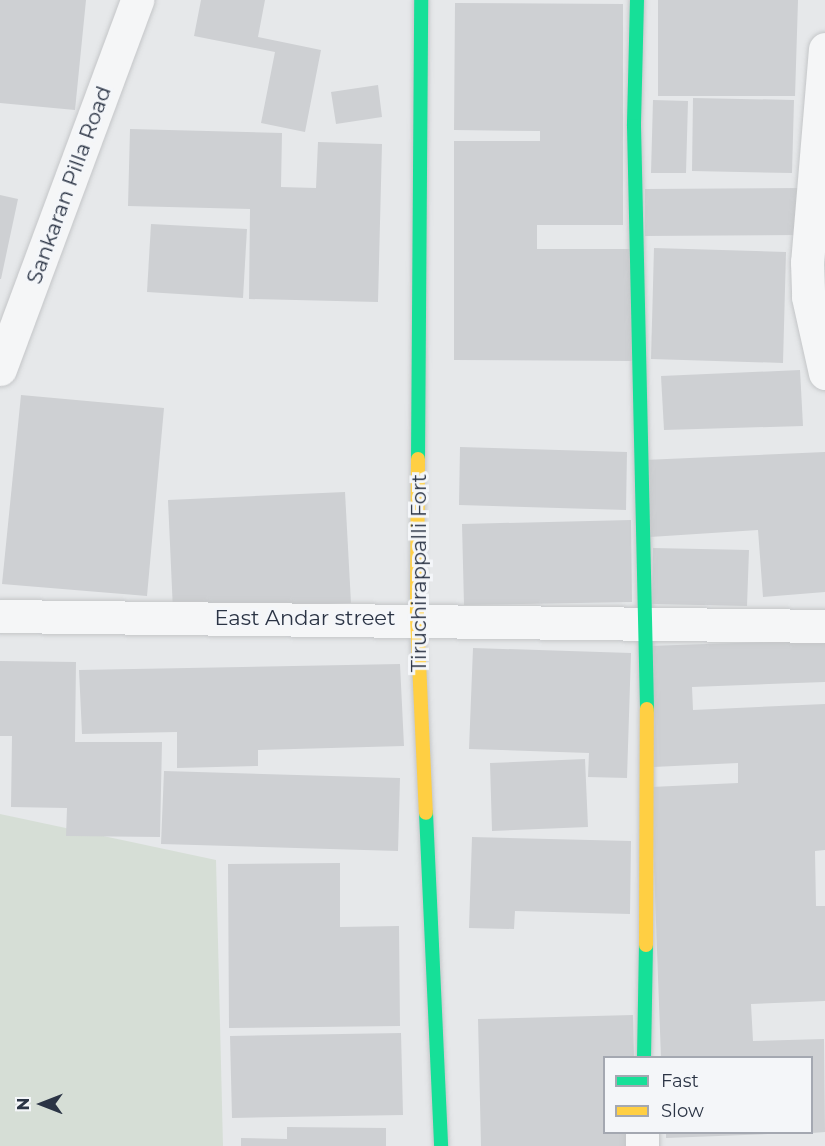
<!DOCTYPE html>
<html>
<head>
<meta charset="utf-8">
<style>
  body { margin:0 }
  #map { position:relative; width:825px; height:1146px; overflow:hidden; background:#e6e8ea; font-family:Montserrat,sans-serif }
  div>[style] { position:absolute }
  .green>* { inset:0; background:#d6ded6 }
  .building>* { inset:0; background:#ced0d3 }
  .roads { filter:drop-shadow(0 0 2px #c4c6c8) drop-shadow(0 0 2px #c4c6c8) }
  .street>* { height:33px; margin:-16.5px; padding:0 16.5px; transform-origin:16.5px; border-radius:16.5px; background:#f5f6f7 }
  .fast>* { height:14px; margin:-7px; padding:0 7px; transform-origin:7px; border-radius:7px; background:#16e098 }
  .slow>* { height:14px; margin:-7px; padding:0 7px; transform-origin:7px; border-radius:7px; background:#ffcf43 }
  span { translate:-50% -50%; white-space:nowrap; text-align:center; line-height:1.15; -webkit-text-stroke:6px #f4f6f9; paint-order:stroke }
  .street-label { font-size:21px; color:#2b3445 }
  .legend { position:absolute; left:603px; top:1056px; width:210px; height:78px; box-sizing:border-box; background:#f4f6f9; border:2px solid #a4a8b1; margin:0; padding:8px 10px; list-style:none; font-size:18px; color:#2b3445 }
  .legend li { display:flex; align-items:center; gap:12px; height:30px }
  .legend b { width:30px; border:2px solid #a4a8b1 }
  .north { position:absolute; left:12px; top:1074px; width:60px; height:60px; -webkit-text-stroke:4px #f4f6f9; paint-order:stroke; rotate:270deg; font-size:16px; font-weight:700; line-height:24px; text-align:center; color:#2b3445 }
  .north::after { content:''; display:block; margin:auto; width:21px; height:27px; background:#2b3445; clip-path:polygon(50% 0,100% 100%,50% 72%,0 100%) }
</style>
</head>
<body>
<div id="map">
  <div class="green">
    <i style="clip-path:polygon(0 814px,216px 860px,223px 1146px,0 1146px)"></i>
  </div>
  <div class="building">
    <i style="clip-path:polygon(0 0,86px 0,75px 110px,0 103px)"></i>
    <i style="clip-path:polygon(201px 0,265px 0,258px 37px,321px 50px,305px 132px,261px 123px,275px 52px,194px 36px)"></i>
    <i style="clip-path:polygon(658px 0,798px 0,795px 96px,658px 96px)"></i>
    <i style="clip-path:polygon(455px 3px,623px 4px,623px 225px,537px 225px,537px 249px,632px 249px,632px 361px,454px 360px,454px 141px,540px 141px,540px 131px,454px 130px)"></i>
    <i style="clip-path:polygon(378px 85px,382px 117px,336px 124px,331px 92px)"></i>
    <i style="clip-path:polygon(693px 98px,794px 100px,792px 173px,692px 171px)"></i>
    <i style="clip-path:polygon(653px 100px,688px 101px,686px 173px,651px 173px)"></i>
    <i style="clip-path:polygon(130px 129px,282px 133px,281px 187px,316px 188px,318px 142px,382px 144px,378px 302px,249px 299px,250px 209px,128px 206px)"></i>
    <i style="clip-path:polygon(799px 188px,799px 235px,645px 236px,645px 189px)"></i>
    <i style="clip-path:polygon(0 195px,18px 199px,1px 279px,0 279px)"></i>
    <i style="clip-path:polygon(151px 224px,247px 229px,243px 298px,147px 292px)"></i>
    <i style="clip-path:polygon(654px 248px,786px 252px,783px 363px,651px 359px)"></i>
    <i style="clip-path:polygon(800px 370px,803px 426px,664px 430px,661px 376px)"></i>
    <i style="clip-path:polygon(21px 395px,164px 408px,147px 596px,2px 584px)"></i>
    <i style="clip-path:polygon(460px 447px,627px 452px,626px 510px,459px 505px)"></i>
    <i style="clip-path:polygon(825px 452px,825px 592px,763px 597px,758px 530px,650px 537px,644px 460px)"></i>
    <i style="clip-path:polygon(345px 492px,351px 603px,173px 611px,168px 500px)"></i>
    <i style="clip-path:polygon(631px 520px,632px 602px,464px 605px,462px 524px)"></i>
    <i style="clip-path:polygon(653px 548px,749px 550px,747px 606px,652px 604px)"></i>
    <i style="clip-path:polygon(825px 640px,825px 682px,692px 687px,693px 710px,825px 704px,825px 850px,815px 851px,816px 906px,825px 906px,825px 1001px,751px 1004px,753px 1041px,824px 1039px,825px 1132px,812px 1133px,812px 1058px,661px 1058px,651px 787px,738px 783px,738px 763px,653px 767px,648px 646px)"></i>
    <i style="clip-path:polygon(473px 648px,631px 653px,627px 778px,588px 777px,589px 753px,469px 749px)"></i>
    <i style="clip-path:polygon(0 661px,76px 662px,75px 742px,162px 742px,160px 837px,66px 836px,67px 808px,11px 807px,12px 736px,0 736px)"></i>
    <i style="clip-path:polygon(400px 664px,404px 746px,258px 750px,258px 766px,177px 768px,177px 732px,82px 734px,79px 670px)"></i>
    <i style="clip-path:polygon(585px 759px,588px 827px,492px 831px,490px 763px)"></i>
    <i style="clip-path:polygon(164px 771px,400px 778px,398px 851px,161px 844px)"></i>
    <i style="clip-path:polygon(472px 837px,631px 841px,630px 914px,515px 911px,514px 929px,469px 928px)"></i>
    <i style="clip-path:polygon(340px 863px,340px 927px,399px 926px,400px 1026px,229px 1028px,228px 864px)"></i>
    <i style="clip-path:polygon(633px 1015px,634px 1058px,604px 1058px,604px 1132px,636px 1132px,636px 1146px,481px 1146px,478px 1019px)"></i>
    <i style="clip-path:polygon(401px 1033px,403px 1115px,232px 1118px,230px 1036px)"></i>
    <i style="clip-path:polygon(287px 1127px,386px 1128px,386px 1146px,241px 1146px,241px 1138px,287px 1139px)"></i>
    <i style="clip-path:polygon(666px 1132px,768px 1132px,768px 1134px,666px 1138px)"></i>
  </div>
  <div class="roads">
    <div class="street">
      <i style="left:825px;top:49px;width:214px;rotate:94.8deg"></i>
      <i style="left:807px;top:262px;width:35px;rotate:88deg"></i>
      <i style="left:808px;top:297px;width:78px;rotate:77.4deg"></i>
      <i style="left:0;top:369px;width:394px;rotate:-69.6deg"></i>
      <i style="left:0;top:616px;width:825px;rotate:0.69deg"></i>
      <i style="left:642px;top:1146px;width:14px;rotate:-90deg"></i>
    </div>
    <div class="fast">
      <i style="left:637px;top:0;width:126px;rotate:91.4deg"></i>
      <i style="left:634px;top:126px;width:583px;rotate:88.72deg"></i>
      <i style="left:418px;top:459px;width:459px;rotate:-89.6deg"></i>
      <i style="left:426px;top:813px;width:333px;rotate:87.4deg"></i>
      <i style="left:644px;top:1058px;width:113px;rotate:-89deg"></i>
    </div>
    <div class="slow">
      <i style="left:418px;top:459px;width:159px;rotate:90.4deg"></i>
      <i style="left:417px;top:618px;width:195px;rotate:87.4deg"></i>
      <i style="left:646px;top:945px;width:236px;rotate:-89.8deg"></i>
    </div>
  </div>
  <div class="street-label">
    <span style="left:69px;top:185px;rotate:-70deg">Sankaran Pilla Road</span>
    <span style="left:419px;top:573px;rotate:-90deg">Tiruchirappalli Fort</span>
    <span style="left:305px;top:618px">East Andar street</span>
  </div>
  <ul class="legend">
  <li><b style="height:8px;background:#16e098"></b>Fast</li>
  <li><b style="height:8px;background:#ffcf43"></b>Slow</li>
  </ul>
  <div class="north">N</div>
</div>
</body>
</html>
